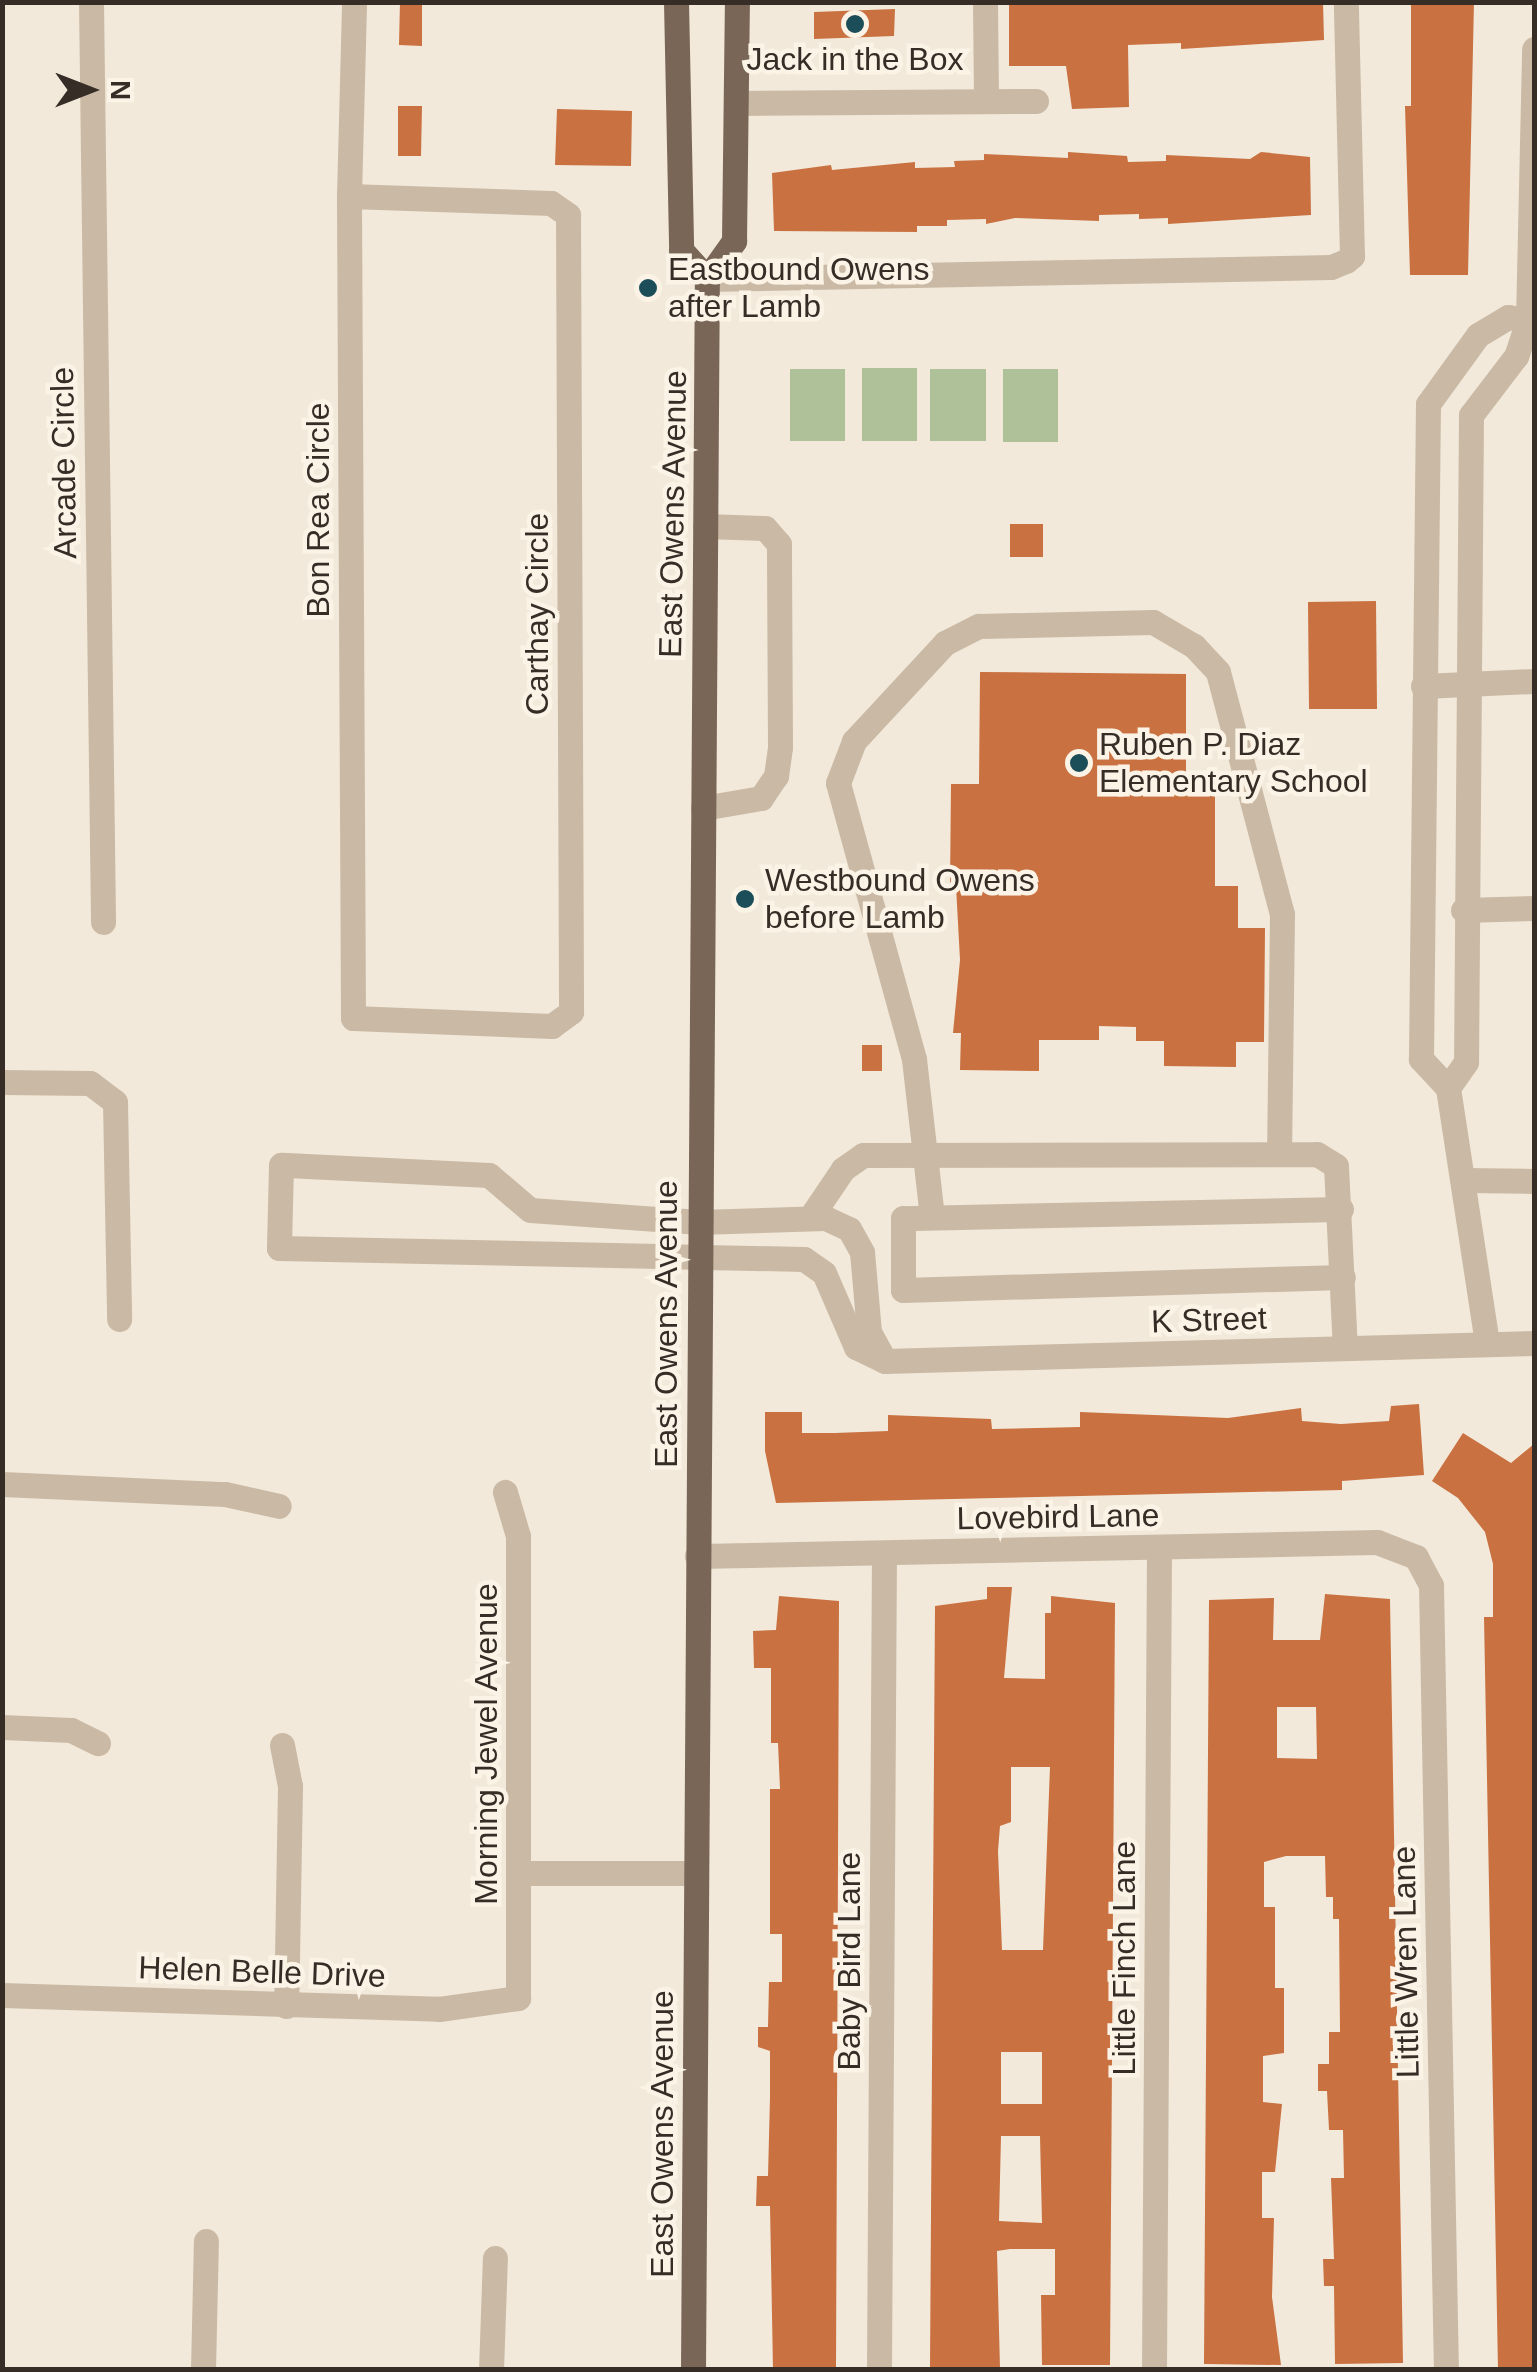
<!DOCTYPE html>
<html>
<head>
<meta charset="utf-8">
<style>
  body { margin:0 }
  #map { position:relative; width:1537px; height:2372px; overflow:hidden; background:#f2e9da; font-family:Arial,sans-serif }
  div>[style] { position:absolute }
  .green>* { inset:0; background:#afc199 }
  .building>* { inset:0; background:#c97140 }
  .minor>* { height:25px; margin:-12.5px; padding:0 12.5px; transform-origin:12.5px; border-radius:12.5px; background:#cabaa5 }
  .major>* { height:25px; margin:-12.5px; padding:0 12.5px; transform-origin:12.5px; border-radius:12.5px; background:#796657 }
  .dots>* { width:28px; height:28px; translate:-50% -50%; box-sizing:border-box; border:5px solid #faf3e6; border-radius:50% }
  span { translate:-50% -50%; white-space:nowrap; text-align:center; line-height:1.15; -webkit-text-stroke:9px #faf3e6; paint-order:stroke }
  .poi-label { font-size:32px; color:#362d27 }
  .left { translate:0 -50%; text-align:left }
  .street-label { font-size:32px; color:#362d27 }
  .frame { position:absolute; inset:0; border:5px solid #362d27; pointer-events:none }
  .north { position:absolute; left:40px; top:40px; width:100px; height:100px; -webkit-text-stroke:8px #faf3e6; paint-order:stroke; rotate:90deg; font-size:28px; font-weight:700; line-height:40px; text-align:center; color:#362d27 }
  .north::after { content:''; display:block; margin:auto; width:35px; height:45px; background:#362d27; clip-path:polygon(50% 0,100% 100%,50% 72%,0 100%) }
</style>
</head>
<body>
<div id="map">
  <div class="green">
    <i style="clip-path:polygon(862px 368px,917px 368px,917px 441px,862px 441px)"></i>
    <i style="clip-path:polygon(790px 369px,845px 369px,845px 441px,790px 441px)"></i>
    <i style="clip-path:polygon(930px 369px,986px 369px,986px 441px,930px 441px)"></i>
    <i style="clip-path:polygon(1003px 369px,1058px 369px,1058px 442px,1003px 442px)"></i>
  </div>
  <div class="building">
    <i style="clip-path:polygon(400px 2px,422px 2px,422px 46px,399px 45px)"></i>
    <i style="clip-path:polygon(1009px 2px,1323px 2px,1324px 40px,1181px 49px,1181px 43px,1128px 45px,1129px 107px,1072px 109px,1066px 66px,1009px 66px)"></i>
    <i style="clip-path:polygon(1411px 2px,1474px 2px,1468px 275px,1410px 275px,1405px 106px,1411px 106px)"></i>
    <i style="clip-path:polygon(895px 9px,894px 36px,814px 39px,814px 12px)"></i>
    <i style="clip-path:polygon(398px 106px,422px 106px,421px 156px,398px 156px)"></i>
    <i style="clip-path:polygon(557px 109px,632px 111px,631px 166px,555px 165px)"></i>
    <i style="clip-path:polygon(1068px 152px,1127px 156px,1128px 162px,1166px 161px,1166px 155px,1250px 159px,1261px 152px,1310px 157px,1311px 215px,1168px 224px,1168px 218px,1139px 219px,1139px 214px,1099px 215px,1099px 221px,1015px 218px,986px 224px,986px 219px,947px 220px,947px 226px,917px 226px,917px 232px,774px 231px,772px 173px,831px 165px,832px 170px,915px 162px,915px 168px,955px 167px,954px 161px,984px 160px,984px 154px,1068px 158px)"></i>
    <i style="clip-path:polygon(1010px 524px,1043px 524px,1043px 557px,1010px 557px)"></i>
    <i style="clip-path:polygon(1376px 601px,1377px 709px,1309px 709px,1308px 602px)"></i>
    <i style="clip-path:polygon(980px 672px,1186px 674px,1186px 785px,1215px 785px,1215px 886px,1238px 886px,1238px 928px,1265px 928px,1264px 1042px,1236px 1042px,1236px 1067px,1164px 1066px,1164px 1041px,1136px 1041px,1136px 1027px,1099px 1026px,1099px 1040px,1039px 1040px,1039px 1071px,960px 1070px,961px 1033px,953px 1033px,960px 960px,956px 886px,950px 886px,951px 784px,979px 784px)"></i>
    <i style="clip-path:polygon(862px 1045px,882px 1045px,882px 1071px,862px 1071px)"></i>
    <i style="clip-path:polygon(1419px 1404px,1424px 1475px,1342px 1481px,1342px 1490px,776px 1503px,765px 1451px,765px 1412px,802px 1412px,802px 1433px,835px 1433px,888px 1431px,888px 1415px,991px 1419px,992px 1429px,1080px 1427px,1080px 1412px,1228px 1418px,1301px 1408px,1302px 1421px,1341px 1424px,1389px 1421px,1391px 1406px)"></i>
    <i style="clip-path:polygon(1463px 1433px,1511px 1463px,1534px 1444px,1534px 2370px,1498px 2370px,1484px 1617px,1493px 1617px,1493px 1564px,1485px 1532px,1458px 1498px,1432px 1481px)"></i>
    <i style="clip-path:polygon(evenodd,987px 1587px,1012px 1587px,1004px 1678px,1045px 1679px,1045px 1613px,1051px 1613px,1051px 1596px,1115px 1603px,1110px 2365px,1042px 2365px,1041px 2295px,1055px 2295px,1055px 2249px,1010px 2249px,997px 2251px,1000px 2368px,930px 2368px,935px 1606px,987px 1599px,987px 1587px,1011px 1767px,1050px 1767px,1043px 1950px,1002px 1950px,998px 1851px,1000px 1826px,1011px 1822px,1011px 1767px,987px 1587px,1001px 2052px,1042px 2052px,1042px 2104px,1001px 2104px,1001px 2052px,987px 1587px,1001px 2136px,1040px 2136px,1042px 2223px,999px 2221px,1001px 2136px)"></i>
    <i style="clip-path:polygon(evenodd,1325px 1594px,1390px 1599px,1403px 2363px,1335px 2364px,1334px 2286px,1324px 2286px,1323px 2259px,1334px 2259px,1331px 2178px,1344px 2178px,1343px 2130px,1329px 2130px,1327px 2091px,1318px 2091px,1318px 2064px,1329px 2064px,1329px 2032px,1340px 2032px,1339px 1919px,1333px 1919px,1333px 1897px,1326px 1897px,1325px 1856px,1286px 1856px,1264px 1862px,1264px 1907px,1275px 1907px,1275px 1988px,1284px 1988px,1284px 2053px,1263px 2056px,1263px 2102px,1282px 2104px,1275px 2172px,1262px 2172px,1262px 2218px,1274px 2218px,1272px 2297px,1281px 2365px,1204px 2364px,1209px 1600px,1274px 1598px,1273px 1640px,1320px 1640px,1325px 1594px,1277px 1707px,1316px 1707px,1317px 1759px,1277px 1758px,1277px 1707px)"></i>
    <i style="clip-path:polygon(779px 1596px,839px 1601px,836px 2370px,773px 2370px,770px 2206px,756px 2206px,757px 2176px,768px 2176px,770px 2097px,770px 2051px,758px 2047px,758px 2027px,768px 2027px,769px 1982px,782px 1982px,782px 1934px,770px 1934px,770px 1789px,780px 1789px,778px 1743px,771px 1743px,771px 1668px,754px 1668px,753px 1631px,776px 1630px)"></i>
  </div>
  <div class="minor">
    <i style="left:91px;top:2px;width:920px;rotate:89.25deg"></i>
    <i style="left:985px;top:2px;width:99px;rotate:89.4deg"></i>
    <i style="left:738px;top:103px;width:298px;rotate:-0.4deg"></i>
    <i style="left:349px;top:196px;width:202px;rotate:2deg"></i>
    <i style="left:551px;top:203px;width:21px;rotate:35deg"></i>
    <i style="left:568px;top:215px;width:797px;rotate:89.78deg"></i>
    <i style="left:571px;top:1012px;width:24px;rotate:144deg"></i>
    <i style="left:552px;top:1026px;width:199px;rotate:-177.7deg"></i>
    <i style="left:353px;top:1018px;width:822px;rotate:-90.28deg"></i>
    <i style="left:349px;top:196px;width:194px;rotate:-88.5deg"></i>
    <i style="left:707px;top:279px;width:624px;rotate:-1.1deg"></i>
    <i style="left:1331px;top:267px;width:16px;rotate:-22deg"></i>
    <i style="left:1346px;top:261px;width:8px;rotate:-40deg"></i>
    <i style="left:1352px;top:256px;width:254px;rotate:-91.4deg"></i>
    <i style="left:1508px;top:317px;width:20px;rotate:9deg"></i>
    <i style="left:1528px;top:320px;width:38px;rotate:108deg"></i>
    <i style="left:1516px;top:356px;width:74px;rotate:127.3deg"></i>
    <i style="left:1471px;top:415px;width:647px;rotate:90.44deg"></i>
    <i style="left:1466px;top:1062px;width:32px;rotate:125deg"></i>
    <i style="left:1448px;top:1088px;width:40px;rotate:-133deg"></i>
    <i style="left:1421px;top:1059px;width:655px;rotate:-89.39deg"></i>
    <i style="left:1428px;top:404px;width:85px;rotate:-54.1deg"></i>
    <i style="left:1478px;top:335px;width:35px;rotate:-31deg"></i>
    <i style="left:1528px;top:320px;width:271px;rotate:-88.7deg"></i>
    <i style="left:1423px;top:686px;width:111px;rotate:-2.6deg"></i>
    <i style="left:703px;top:808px;width:59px;rotate:-9.8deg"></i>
    <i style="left:761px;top:798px;width:27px;rotate:-56deg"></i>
    <i style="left:776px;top:776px;width:29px;rotate:-82deg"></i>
    <i style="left:780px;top:747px;width:203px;rotate:-90.3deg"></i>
    <i style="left:779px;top:544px;width:21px;rotate:-131deg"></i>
    <i style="left:765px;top:528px;width:60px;rotate:-178.1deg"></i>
    <i style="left:1463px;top:910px;width:71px;rotate:-1.6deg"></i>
    <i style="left:2px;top:1082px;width:88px;rotate:0.7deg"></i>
    <i style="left:90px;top:1083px;width:31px;rotate:37deg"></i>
    <i style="left:115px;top:1102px;width:217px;rotate:88.9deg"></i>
    <i style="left:1448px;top:1088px;width:259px;rotate:81.3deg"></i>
    <i style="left:1464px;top:1180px;width:70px;rotate:0.8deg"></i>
    <i style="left:1341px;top:1209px;width:438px;rotate:178.8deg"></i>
    <i style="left:903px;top:1218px;width:72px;rotate:90deg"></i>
    <i style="left:903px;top:1290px;width:440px;rotate:-1.7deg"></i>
    <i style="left:812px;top:1215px;width:55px;rotate:-56deg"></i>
    <i style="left:843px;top:1169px;width:24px;rotate:-35deg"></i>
    <i style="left:863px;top:1155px;width:454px;rotate:-0.1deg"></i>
    <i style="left:1317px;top:1154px;width:22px;rotate:32deg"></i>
    <i style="left:1336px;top:1166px;width:182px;rotate:87.2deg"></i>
    <i style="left:932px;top:1217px;width:159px;rotate:-96.5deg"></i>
    <i style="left:914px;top:1059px;width:286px;rotate:-105.4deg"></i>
    <i style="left:838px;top:783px;width:45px;rotate:-69.1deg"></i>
    <i style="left:854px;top:741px;width:134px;rotate:-47.1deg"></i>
    <i style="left:945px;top:643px;width:38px;rotate:-27deg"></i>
    <i style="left:979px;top:626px;width:174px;rotate:-1.3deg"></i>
    <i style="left:1153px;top:622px;width:48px;rotate:30.3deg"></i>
    <i style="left:1194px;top:646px;width:35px;rotate:47deg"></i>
    <i style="left:1218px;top:672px;width:250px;rotate:75.2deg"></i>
    <i style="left:1282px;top:914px;width:239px;rotate:90.7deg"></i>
    <i style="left:885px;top:1361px;width:33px;rotate:-119deg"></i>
    <i style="left:869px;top:1332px;width:80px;rotate:-95deg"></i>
    <i style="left:862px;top:1252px;width:26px;rotate:-119deg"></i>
    <i style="left:849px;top:1229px;width:26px;rotate:-155deg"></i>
    <i style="left:825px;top:1218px;width:126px;rotate:178.2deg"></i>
    <i style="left:699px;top:1222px;width:169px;rotate:-175.9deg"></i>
    <i style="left:530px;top:1210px;width:54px;rotate:-139.5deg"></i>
    <i style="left:489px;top:1175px;width:208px;rotate:-177.2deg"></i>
    <i style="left:281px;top:1165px;width:83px;rotate:91.4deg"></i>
    <i style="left:279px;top:1248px;width:525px;rotate:1.2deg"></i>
    <i style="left:804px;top:1259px;width:24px;rotate:35deg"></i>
    <i style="left:824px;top:1273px;width:81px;rotate:66.6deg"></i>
    <i style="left:856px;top:1347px;width:32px;rotate:26deg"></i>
    <i style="left:885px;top:1361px;width:649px;rotate:-1.59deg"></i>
    <i style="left:2px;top:1484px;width:223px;rotate:2.6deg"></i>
    <i style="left:225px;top:1494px;width:55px;rotate:12.5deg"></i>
    <i style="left:697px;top:1556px;width:680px;rotate:-1.18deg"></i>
    <i style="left:1377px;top:1542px;width:42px;rotate:21deg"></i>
    <i style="left:1416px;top:1557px;width:32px;rotate:62deg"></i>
    <i style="left:1431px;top:1585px;width:785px;rotate:88.91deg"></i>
    <i style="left:2px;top:1727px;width:69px;rotate:2.5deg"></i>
    <i style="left:71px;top:1730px;width:30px;rotate:26deg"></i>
    <i style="left:282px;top:1745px;width:42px;rotate:79deg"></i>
    <i style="left:290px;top:1786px;width:220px;rotate:91deg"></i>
    <i style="left:519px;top:1873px;width:176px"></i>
    <i style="left:2px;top:1995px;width:437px;rotate:1.8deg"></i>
    <i style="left:439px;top:2009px;width:80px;rotate:-7.9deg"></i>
    <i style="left:518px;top:1998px;width:462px;rotate:-90deg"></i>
    <i style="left:518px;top:1536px;width:46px;rotate:-106.5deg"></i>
    <i style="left:203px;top:2370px;width:129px;rotate:-88.7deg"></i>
    <i style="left:491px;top:2370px;width:112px;rotate:-88deg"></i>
    <i style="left:879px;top:2370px;width:816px;rotate:-89.65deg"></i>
    <i style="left:1154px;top:2370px;width:822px;rotate:-89.65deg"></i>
  </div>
  <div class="major">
    <i style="left:676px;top:2px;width:248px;rotate:88.8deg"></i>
    <i style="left:681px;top:250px;width:39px;rotate:48deg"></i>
    <i style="left:693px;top:2370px;width:2091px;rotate:-89.62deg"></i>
    <i style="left:707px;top:279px;width:47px;rotate:-54.6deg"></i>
    <i style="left:734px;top:241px;width:239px;rotate:-89.3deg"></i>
  </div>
  <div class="dots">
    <i style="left:855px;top:24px;background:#1b4e59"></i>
    <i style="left:648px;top:288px;background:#1b4e59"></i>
    <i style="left:1079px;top:763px;background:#1b4e59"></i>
    <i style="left:745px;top:899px;background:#1b4e59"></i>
  </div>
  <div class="poi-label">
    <span style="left:855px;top:59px">Jack in the Box</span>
    <span class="left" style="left:668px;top:288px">Eastbound Owens<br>after Lamb</span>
    <span class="left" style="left:1099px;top:763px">Ruben P. Diaz<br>Elementary School</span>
    <span class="left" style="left:765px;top:899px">Westbound Owens<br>before Lamb</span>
  </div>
  <div class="street-label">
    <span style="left:64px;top:463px;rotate:-91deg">Arcade Circle</span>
    <span style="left:318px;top:510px;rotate:-90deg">Bon Rea Circle</span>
    <span style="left:673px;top:514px;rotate:-89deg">East Owens Avenue</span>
    <span style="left:537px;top:614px;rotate:-90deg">Carthay Circle</span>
    <span style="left:1209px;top:1320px;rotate:-2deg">K Street</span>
    <span style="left:666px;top:1324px;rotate:-90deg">East Owens Avenue</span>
    <span style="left:1058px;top:1517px;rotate:-1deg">Lovebird Lane</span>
    <span style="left:486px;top:1744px;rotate:-90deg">Morning Jewel Avenue</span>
    <span style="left:1124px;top:1958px;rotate:-90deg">Little Finch Lane</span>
    <span style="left:849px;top:1961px;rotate:-90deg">Baby Bird Lane</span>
    <span style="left:1406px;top:1962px;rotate:-91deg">Little Wren Lane</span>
    <span style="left:262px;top:1972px;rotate:2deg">Helen Belle Drive</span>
    <span style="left:662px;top:2134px;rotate:-90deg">East Owens Avenue</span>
  </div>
  <div class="frame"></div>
  <div class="north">N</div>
</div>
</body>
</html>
